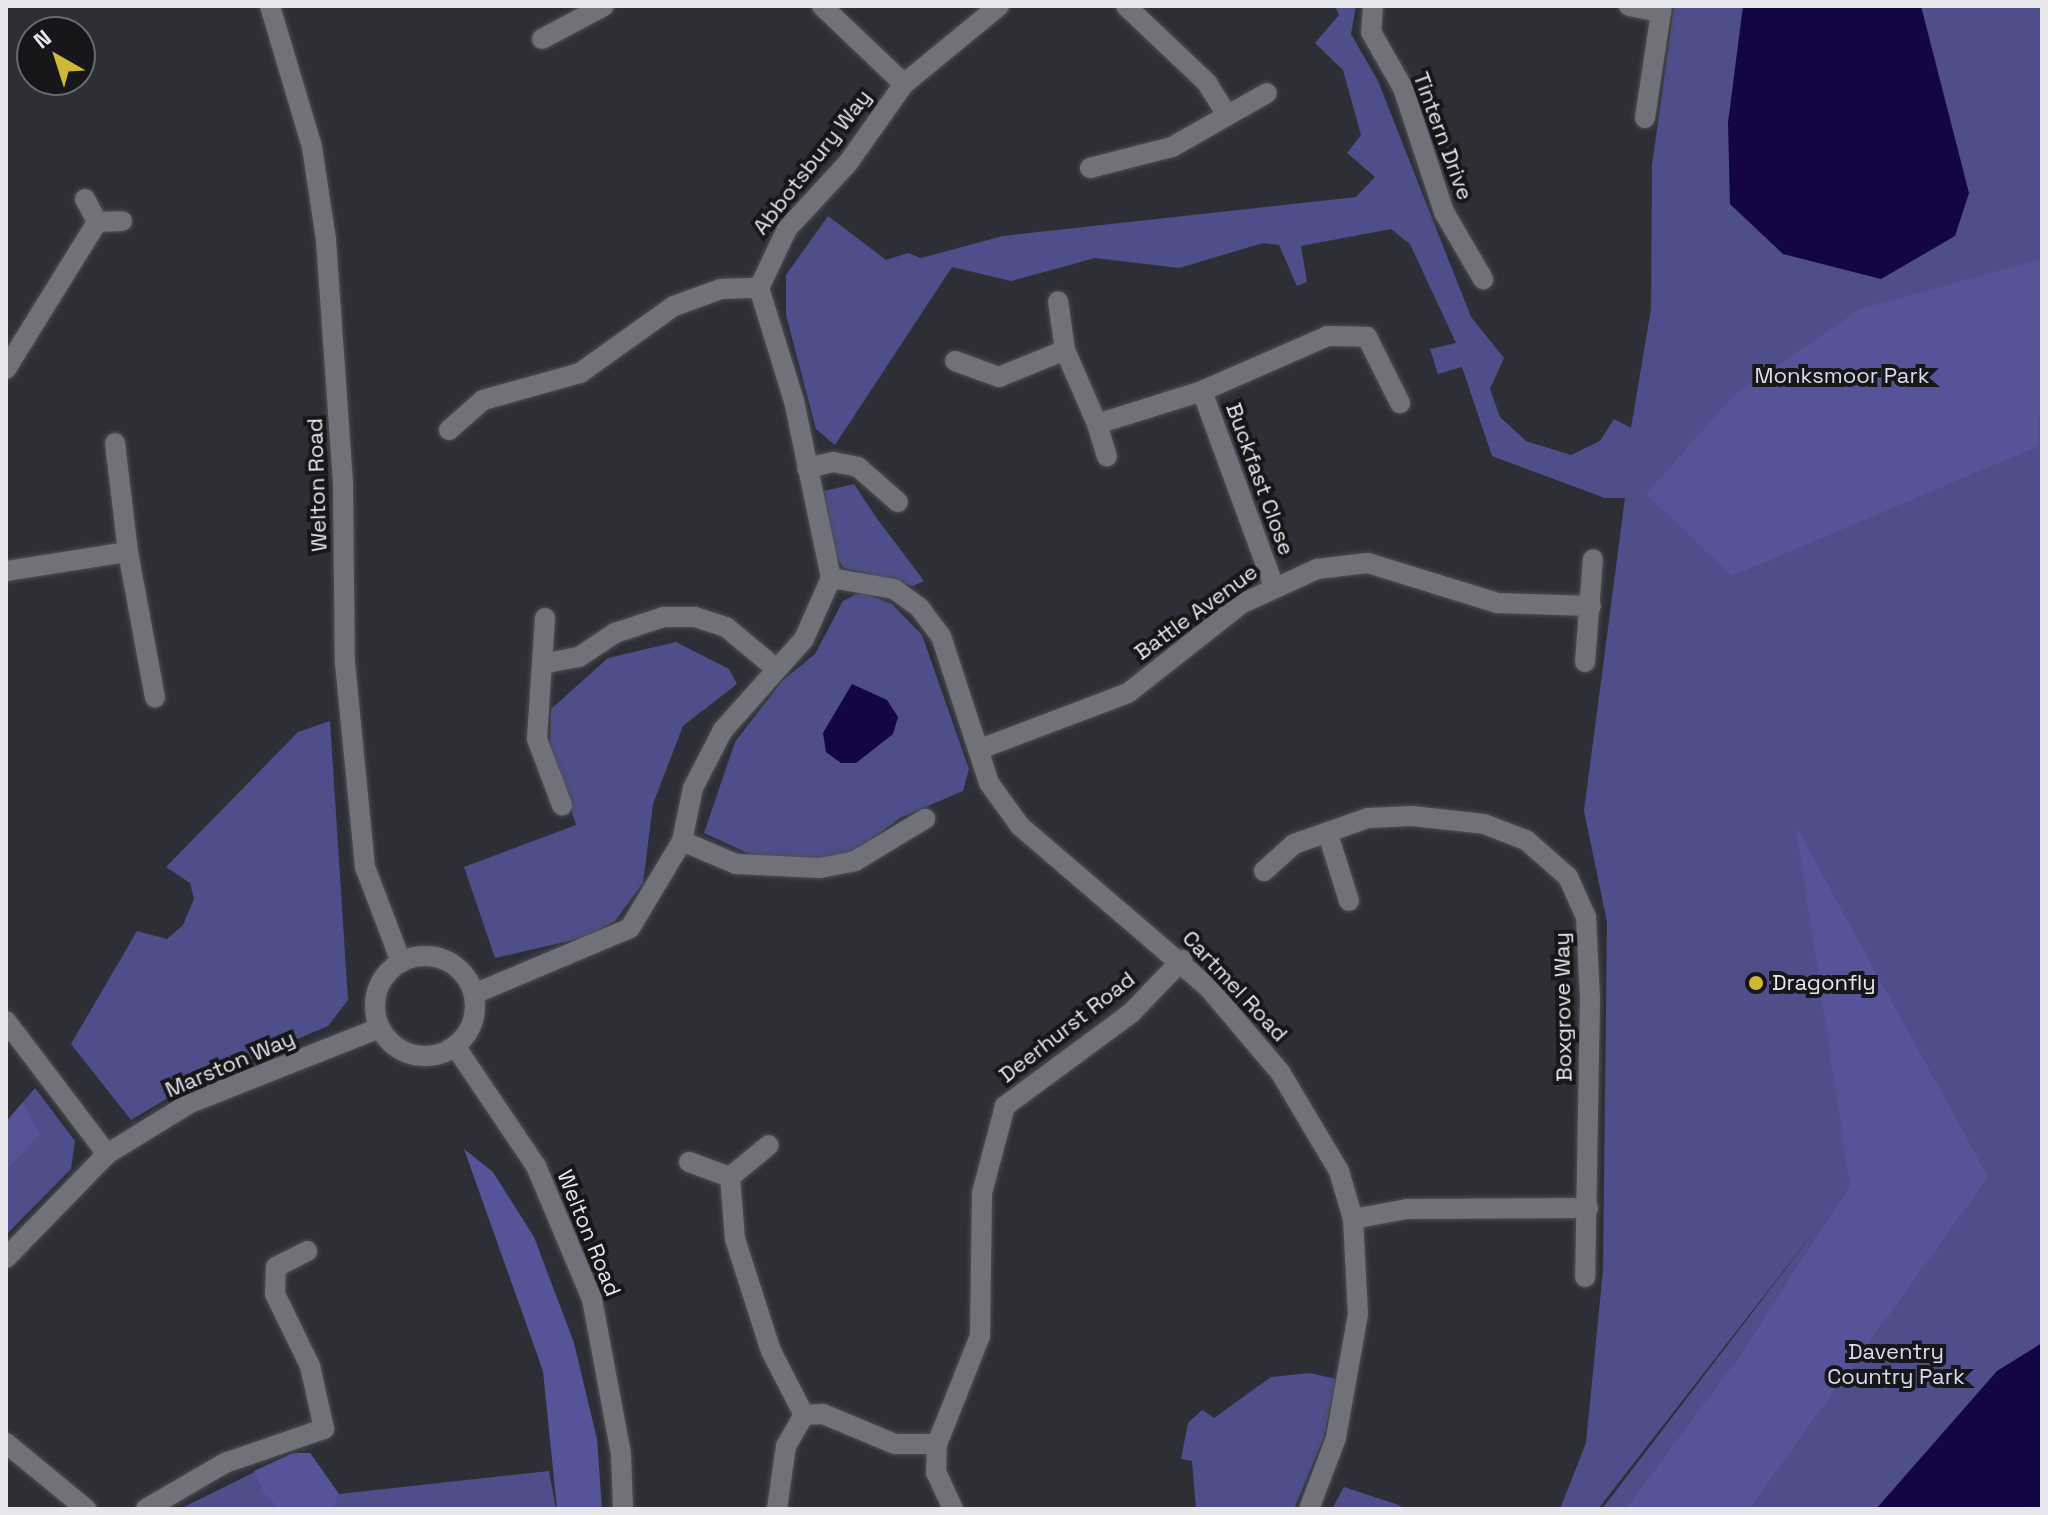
<!DOCTYPE html>
<html>
<head>
<meta charset="utf-8">
<style>
  body { margin:0 }
  #map { position:relative; width:2048px; height:1515px; overflow:hidden; background:#2e2f36; font-family:"Space Grotesk",sans-serif }
  div>[style] { position:absolute }
  .green>* { inset:0; background:#4e4e8b }
  .forest>* { inset:0; background:#555498 }
  .water>* { inset:0; background:#140544 }
  .roads { filter:drop-shadow(0 0 2px #4d4d53) drop-shadow(0 0 2px #4d4d53) }
  .street>* { height:20px; margin:-10px; padding:0 10px; transform-origin:10px; border-radius:10px; background:#717279 }
  .secondary>* { height:20px; margin:-10px; padding:0 10px; transform-origin:10px; border-radius:10px; background:#717279 }
  .secondary>.ring { margin:-10px; padding:0; box-sizing:content-box; background:none; border:20px solid #717279; border-radius:50% }
  .dots>* { width:22px; height:22px; translate:-50% -50%; box-sizing:border-box; border:4px solid #17171a; border-radius:50% }
  span { translate:-50% -50%; white-space:nowrap; text-align:center; line-height:1.15; -webkit-text-stroke:8px #17171a; paint-order:stroke }
  .street-label { font-size:22px; color:#e7e7eb }
  .park-label { font-size:22px; color:#dadcf0 }
  .poi-label { font-size:22px; color:#e7e7eb }
  .left { translate:0 -50%; text-align:left }
  .frame { position:absolute; inset:0; border:8px solid #e7e7eb; pointer-events:none }
  .north { position:absolute; left:16px; top:16px; width:80px; height:80px; box-sizing:border-box; background:#17171a; border:2px solid #6a6a6e; border-radius:50%; rotate:321deg; font-size:22px; font-weight:700; line-height:32px; text-align:center; color:#e7e7eb }
  .north::after { content:''; display:block; margin:auto; width:28px; height:36px; background:#d0b837; clip-path:polygon(50% 0,100% 100%,50% 72%,0 100%) }
</style>
</head>
<body>
<div id="map">
  <div class="green">
    <i style="clip-path:polygon(1335px 6px,1356px 6px,1351px 34px,1378px 81px,1471px 317px,1504px 358px,1490px 389px,1500px 417px,1526px 441px,1571px 455px,1600px 441px,1614px 419px,1631px 428px,1651px 309px,1652px 165px,1674px 6px,2042px 6px,2042px 1509px,1602px 1509px,1823px 1220px,1598px 1509px,1560px 1509px,1586px 1443px,1603px 1270px,1607px 922px,1584px 811px,1625px 498px,1605px 498px,1492px 456px,1462px 367px,1438px 374px,1430px 349px,1456px 343px,1410px 244px,1391px 229px,1301px 246px,1307px 282px,1297px 286px,1279px 245px,1263px 243px,1179px 268px,1095px 258px,1011px 281px,952px 267px,835px 445px,816px 429px,786px 315px,786px 275px,828px 216px,886px 260px,908px 253px,921px 258px,1003px 236px,1356px 197px,1375px 177px,1347px 153px,1361px 135px,1343px 70px,1315px 43px,1339px 15px)"></i>
    <i style="clip-path:polygon(854px 484px,878px 520px,924px 581px,913px 586px,844px 568px,835px 556px,824px 491px)"></i>
    <i style="clip-path:polygon(861px 592px,892px 604px,922px 635px,969px 769px,963px 791px,900px 818px,858px 849px,814px 861px,752px 855px,704px 833px,735px 742px,782px 681px,815px 654px,843px 601px)"></i>
    <i style="clip-path:polygon(676px 642px,729px 669px,737px 684px,683px 726px,653px 804px,643px 883px,615px 921px,586px 937px,495px 958px,464px 867px,576px 825px,550px 743px,551px 709px,608px 658px)"></i>
    <i style="clip-path:polygon(330px 721px,348px 1000px,328px 1026px,191px 1084px,131px 1120px,71px 1044px,137px 931px,167px 939px,183px 925px,194px 899px,190px 883px,166px 867px,298px 732px)"></i>
    <i style="clip-path:polygon(35px 1088px,75px 1141px,71px 1169px,6px 1235px,6px 1122px)"></i>
    <i style="clip-path:polygon(1310px 1373px,1336px 1379px,1324px 1437px,1294px 1509px,1196px 1509px,1192px 1461px,1181px 1459px,1188px 1423px,1202px 1410px,1214px 1418px,1271px 1377px)"></i>
    <i style="clip-path:polygon(293px 1453px,310px 1453px,339px 1494px,549px 1471px,556px 1509px,180px 1509px)"></i>
    <i style="clip-path:polygon(1344px 1487px,1396px 1504px,1406px 1509px,1332px 1509px)"></i>
  </div>
  <div class="forest">
    <i style="clip-path:polygon(2042px 259px,2039px 446px,1732px 576px,1646px 494px,1735px 394px,1860px 309px)"></i>
    <i style="clip-path:polygon(1796px 827px,1988px 1177px,1749px 1509px,1626px 1509px,1739px 1357px,1850px 1186px)"></i>
    <i style="clip-path:polygon(22px 1103px,40px 1135px,6px 1170px,6px 1122px)"></i>
    <i style="clip-path:polygon(464px 1149px,493px 1172px,534px 1237px,574px 1343px,597px 1439px,602px 1509px,557px 1509px,543px 1371px)"></i>
    <i style="clip-path:polygon(293px 1453px,310px 1453px,339px 1494px,333px 1507px,280px 1509px,264px 1493px,254px 1471px)"></i>
  </div>
  <div class="water">
    <i style="clip-path:polygon(1743px 6px,1921px 6px,1969px 193px,1955px 236px,1881px 279px,1783px 254px,1730px 204px,1728px 123px)"></i>
    <i style="clip-path:polygon(852px 684px,887px 700px,898px 717px,893px 734px,856px 763px,841px 763px,826px 752px,823px 733px)"></i>
    <i style="clip-path:polygon(2042px 1343px,2042px 1509px,1876px 1509px,1997px 1371px)"></i>
  </div>
  <div class="roads">
    <div class="street">
      <i style="left:822px;top:6px;width:113px;rotate:43.6deg"></i>
      <i style="left:1126px;top:6px;width:112px;rotate:43.5deg"></i>
      <i style="left:1207px;top:83px;width:38px;rotate:58deg"></i>
      <i style="left:1373px;top:6px;width:26px;rotate:94deg"></i>
      <i style="left:1371px;top:32px;width:64px;rotate:60.3deg"></i>
      <i style="left:1403px;top:88px;width:131px;rotate:71.7deg"></i>
      <i style="left:1444px;top:212px;width:78px;rotate:59.8deg"></i>
      <i style="left:1629px;top:6px;width:33px;rotate:11deg"></i>
      <i style="left:542px;top:39px;width:70px;rotate:-28deg"></i>
      <i style="left:1645px;top:118px;width:113px;rotate:-81.4deg"></i>
      <i style="left:1090px;top:168px;width:85px;rotate:-14.4deg"></i>
      <i style="left:1172px;top:147px;width:109px;rotate:-29.6deg"></i>
      <i style="left:85px;top:199px;width:26px;rotate:62deg"></i>
      <i style="left:97px;top:222px;width:25px;rotate:-2deg"></i>
      <i style="left:1065px;top:350px;width:81px;rotate:66.6deg"></i>
      <i style="left:1097px;top:424px;width:110px;rotate:-17.4deg"></i>
      <i style="left:1202px;top:391px;width:137px;rotate:-23.6deg"></i>
      <i style="left:1328px;top:336px;width:39px;rotate:1deg"></i>
      <i style="left:1367px;top:337px;width:74px;rotate:63.4deg"></i>
      <i style="left:955px;top:361px;width:47px;rotate:20deg"></i>
      <i style="left:999px;top:377px;width:71px;rotate:-22.2deg"></i>
      <i style="left:1065px;top:350px;width:49px;rotate:-98.1deg"></i>
      <i style="left:6px;top:369px;width:173px;rotate:-58.2deg"></i>
      <i style="left:1202px;top:391px;width:206px;rotate:69.8deg"></i>
      <i style="left:1097px;top:424px;width:34px;rotate:73deg"></i>
      <i style="left:449px;top:430px;width:45px;rotate:-41.4deg"></i>
      <i style="left:483px;top:400px;width:101px;rotate:-15.6deg"></i>
      <i style="left:580px;top:373px;width:115px;rotate:-35.5deg"></i>
      <i style="left:674px;top:306px;width:50px;rotate:-19.9deg"></i>
      <i style="left:721px;top:289px;width:38px;rotate:-2deg"></i>
      <i style="left:115px;top:443px;width:110px;rotate:83.2deg"></i>
      <i style="left:807px;top:468px;width:27px;rotate:-13deg"></i>
      <i style="left:833px;top:462px;width:25px;rotate:11deg"></i>
      <i style="left:858px;top:467px;width:53px;rotate:41.2deg"></i>
      <i style="left:6px;top:571px;width:123px;rotate:-8.9deg"></i>
      <i style="left:128px;top:552px;width:148px;rotate:79.5deg"></i>
      <i style="left:831px;top:578px;width:64px;rotate:9.9deg"></i>
      <i style="left:894px;top:589px;width:31px;rotate:36deg"></i>
      <i style="left:919px;top:607px;width:36px;rotate:53deg"></i>
      <i style="left:941px;top:636px;width:155px;rotate:71.9deg"></i>
      <i style="left:989px;top:783px;width:53px;rotate:54.2deg"></i>
      <i style="left:1020px;top:826px;width:246px;rotate:40.6deg"></i>
      <i style="left:1207px;top:986px;width:113px;rotate:49.7deg"></i>
      <i style="left:1280px;top:1072px;width:115px;rotate:59.2deg"></i>
      <i style="left:1339px;top:1171px;width:50px;rotate:73.7deg"></i>
      <i style="left:1353px;top:1219px;width:95px;rotate:87deg"></i>
      <i style="left:1358px;top:1314px;width:126px;rotate:100.1deg"></i>
      <i style="left:1336px;top:1438px;width:76px;rotate:110.8deg"></i>
      <i style="left:831px;top:578px;width:181px;rotate:-101.8deg"></i>
      <i style="left:794px;top:401px;width:118px;rotate:-107.2deg"></i>
      <i style="left:759px;top:288px;width:65px;rotate:-64.6deg"></i>
      <i style="left:787px;top:229px;width:90px;rotate:-47.3deg"></i>
      <i style="left:848px;top:163px;width:97px;rotate:-54.7deg"></i>
      <i style="left:904px;top:84px;width:123px;rotate:-39.4deg"></i>
      <i style="left:545px;top:618px;width:121px;rotate:93.8deg"></i>
      <i style="left:537px;top:739px;width:71px;rotate:69.3deg"></i>
      <i style="left:1585px;top:662px;width:103px;rotate:-85.6deg"></i>
      <i style="left:547px;top:663px;width:33px;rotate:-11deg"></i>
      <i style="left:579px;top:657px;width:43px;rotate:-33.7deg"></i>
      <i style="left:615px;top:633px;width:51px;rotate:-18.4deg"></i>
      <i style="left:663px;top:617px;width:32px"></i>
      <i style="left:695px;top:617px;width:33px;rotate:18deg"></i>
      <i style="left:726px;top:627px;width:62px;rotate:39.8deg"></i>
      <i style="left:980px;top:749px;width:158px;rotate:-20.7deg"></i>
      <i style="left:1128px;top:693px;width:144px;rotate:-38.2deg"></i>
      <i style="left:1241px;top:604px;width:84px;rotate:-24.7deg"></i>
      <i style="left:1317px;top:569px;width:51px;rotate:-6.7deg"></i>
      <i style="left:1368px;top:563px;width:135px;rotate:17.2deg"></i>
      <i style="left:1497px;top:603px;width:94px;rotate:1.8deg"></i>
      <i style="left:1328px;top:834px;width:70px;rotate:72.6deg"></i>
      <i style="left:682px;top:841px;width:59px;rotate:23.1deg"></i>
      <i style="left:736px;top:864px;width:84px;rotate:2.7deg"></i>
      <i style="left:820px;top:868px;width:36px;rotate:-11deg"></i>
      <i style="left:855px;top:861px;width:82px;rotate:-31deg"></i>
      <i style="left:1264px;top:871px;width:40px;rotate:-42deg"></i>
      <i style="left:1294px;top:844px;width:78px;rotate:-19.4deg"></i>
      <i style="left:1368px;top:818px;width:44px;rotate:-2.6deg"></i>
      <i style="left:1412px;top:816px;width:72px;rotate:6.3deg"></i>
      <i style="left:1484px;top:824px;width:45px;rotate:20.9deg"></i>
      <i style="left:1526px;top:840px;width:56px;rotate:41.4deg"></i>
      <i style="left:1568px;top:877px;width:44px;rotate:65.8deg"></i>
      <i style="left:1586px;top:917px;width:81px;rotate:87.2deg"></i>
      <i style="left:1590px;top:998px;width:279px;rotate:91deg"></i>
      <i style="left:474px;top:994px;width:169px;rotate:-22.9deg"></i>
      <i style="left:630px;top:928px;width:101px;rotate:-59.1deg"></i>
      <i style="left:682px;top:841px;width:54px;rotate:-78.3deg"></i>
      <i style="left:693px;top:788px;width:65px;rotate:-62.7deg"></i>
      <i style="left:723px;top:730px;width:122px;rotate:-48.3deg"></i>
      <i style="left:804px;top:639px;width:67px;rotate:-66.1deg"></i>
      <i style="left:6px;top:1021px;width:167px;rotate:52.8deg"></i>
      <i style="left:689px;top:1162px;width:44px;rotate:20.1deg"></i>
      <i style="left:730px;top:1177px;width:62px;rotate:85.4deg"></i>
      <i style="left:735px;top:1239px;width:118px;rotate:72.2deg"></i>
      <i style="left:771px;top:1351px;width:72px;rotate:62.7deg"></i>
      <i style="left:804px;top:1415px;width:19px;rotate:-3deg"></i>
      <i style="left:823px;top:1414px;width:78px;rotate:22.6deg"></i>
      <i style="left:895px;top:1444px;width:42px"></i>
      <i style="left:730px;top:1177px;width:50px;rotate:-39.4deg"></i>
      <i style="left:1353px;top:1219px;width:55px;rotate:-10.5deg"></i>
      <i style="left:1407px;top:1209px;width:181px;rotate:-0.3deg"></i>
      <i style="left:6px;top:1258px;width:145px;rotate:-45.8deg"></i>
      <i style="left:107px;top:1154px;width:97px;rotate:-31.6deg"></i>
      <i style="left:190px;top:1103px;width:203px;rotate:-21.6deg"></i>
      <i style="left:6px;top:1443px;width:104px;rotate:39.5deg"></i>
      <i style="left:146px;top:1509px;width:91px;rotate:-30.2deg"></i>
      <i style="left:225px;top:1463px;width:105px;rotate:-19deg"></i>
      <i style="left:324px;top:1429px;width:65px;rotate:-102.5deg"></i>
      <i style="left:310px;top:1366px;width:80px;rotate:-115.9deg"></i>
      <i style="left:275px;top:1294px;width:27px;rotate:-88deg"></i>
      <i style="left:276px;top:1267px;width:35px;rotate:-27deg"></i>
      <i style="left:777px;top:1509px;width:64px;rotate:-81.9deg"></i>
      <i style="left:786px;top:1446px;width:36px;rotate:-60deg"></i>
      <i style="left:953px;top:1509px;width:41px;rotate:-114.7deg"></i>
      <i style="left:936px;top:1472px;width:28px;rotate:-88deg"></i>
      <i style="left:937px;top:1444px;width:116px;rotate:-68.3deg"></i>
      <i style="left:980px;top:1336px;width:143px;rotate:-89.2deg"></i>
      <i style="left:982px;top:1193px;width:90px;rotate:-75.2deg"></i>
      <i style="left:1005px;top:1106px;width:157px;rotate:-36.4deg"></i>
      <i style="left:1131px;top:1013px;width:74px;rotate:-46.1deg"></i>
    </div>
    <div class="secondary">
      <i style="left:270px;top:6px;width:147px;rotate:73.4deg"></i>
      <i style="left:312px;top:147px;width:94px;rotate:81.4deg"></i>
      <i style="left:326px;top:240px;width:247px;rotate:86deg"></i>
      <i style="left:343px;top:486px;width:177px;rotate:89.4deg"></i>
      <i style="left:345px;top:663px;width:205px;rotate:84.4deg"></i>
      <i style="left:365px;top:867px;width:102px;rotate:69.2deg"></i>
      <i class="ring" style="left:375px;top:956px;width:80px;height:80px"></i>
      <i style="left:455px;top:1046px;width:145px;rotate:56deg"></i>
      <i style="left:536px;top:1166px;width:144px;rotate:67.2deg"></i>
      <i style="left:592px;top:1299px;width:158px;rotate:79.4deg"></i>
      <i style="left:621px;top:1454px;width:55px;rotate:87.9deg"></i>
    </div>
  </div>
  <div class="dots">
    <i style="left:1756px;top:983px;background:#d0b837"></i>
  </div>
  <div class="street-label">
    <span style="left:1443px;top:136px;rotate:70deg">Tintern Drive</span>
    <span style="left:812px;top:162px;rotate:-52deg">Abbotsbury Way</span>
    <span style="left:1260px;top:479px;rotate:70deg">Buckfast Close</span>
    <span style="left:317px;top:485px;rotate:-92deg">Welton Road</span>
    <span style="left:1196px;top:612px;rotate:-36deg">Battle Avenue</span>
    <span style="left:1235px;top:986px;rotate:47deg">Cartmel Road</span>
    <span style="left:1563px;top:1007px;rotate:-91deg">Boxgrove Way</span>
    <span style="left:1067px;top:1027px;rotate:-38deg">Deerhurst Road</span>
    <span style="left:230px;top:1064px;rotate:-23deg">Marston Way</span>
    <span style="left:589px;top:1233px;rotate:68deg">Welton Road</span>
  </div>
  <div class="park-label">
    <span style="left:1842px;top:376px">Monksmoor Park</span>
    <span style="left:1896px;top:1364px">Daventry<br>Country Park</span>
  </div>
  <div class="poi-label">
    <span class="left" style="left:1772px;top:983px">Dragonfly</span>
  </div>
  <div class="frame"></div>
  <div class="north">N</div>
</div>
</body>
</html>
